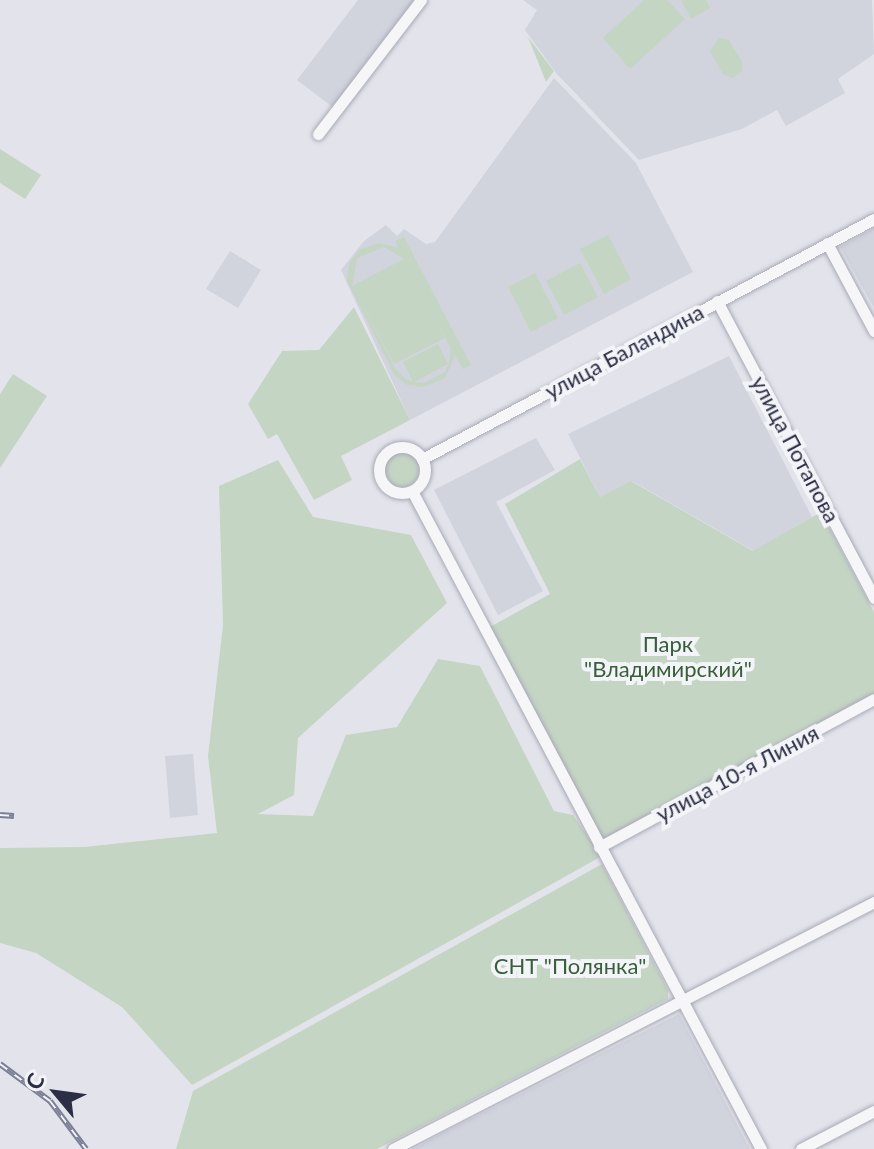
<!DOCTYPE html>
<html>
<head>
<meta charset="utf-8">
<style>
  body { margin:0 }
  #map { position:relative; width:874px; height:1149px; overflow:hidden; background:#e3e4eb; font-family:Lato,sans-serif }
  div>[style] { position:absolute }
  .built>* { inset:0; background:#d1d3dd }
  .green>* { inset:0; background:#c5d5c4 }
  .round { border-radius:50% }
  .roads { filter:drop-shadow(0 0 2px #a8aab6) drop-shadow(0 0 2px #a8aab6) }
  .minor>* { height:11px; margin:-5.5px; padding:0 5.5px; transform-origin:5.5px; border-radius:5.5px; background:#f6f6f9 }
  .minor>.ring { margin:-5.5px; padding:0; box-sizing:content-box; background:none; border:11px solid #f6f6f9; border-radius:50% }
  .rail>* { height:6px; margin-top:-3px; transform-origin:0; background:repeating-linear-gradient(90deg,#f3f4f8 0 9px,#7c8095 0 18px); box-sizing:border-box; border-block:2px solid #7c8095 }
  span { translate:-50% -50%; white-space:nowrap; text-align:center; line-height:1.15; -webkit-text-stroke:8px #f3f4f8; paint-order:stroke }
  .street-label { font-size:22px; color:#2b2e44 }
  .park-label { font-size:22px; color:#385f39 }
  .north { position:absolute; left:16px; top:1053px; width:80px; height:80px; -webkit-text-stroke:6px #f3f4f8; paint-order:stroke; rotate:299deg; font-size:22px; font-weight:700; line-height:32px; text-align:center; color:#2b2e44 }
  .north::after { content:''; display:block; margin:auto; width:28px; height:36px; background:#2b2e44; clip-path:polygon(50% 0,100% 100%,50% 72%,0 100%) }
</style>
</head>
<body>
<div id="map">
  <div class="built">
    <i style="clip-path:polygon(358px 0,416px 0,334px 108px,297px 80px)"></i>
    <i style="clip-path:polygon(523px 0,872px 0,874px 54px,838px 79px,845px 93px,786px 126px,777px 110px,742px 129px,639px 160px,557px 74px,525px 30px,537px 10px)"></i>
    <i style="clip-path:polygon(554px 78px,636px 163px,693px 272px,410px 420px,341px 270px,364px 241px,386px 225px,397px 236px,404px 229px,426px 244px,435px 242px)"></i>
    <i style="clip-path:polygon(874px 228px,874px 308px,840px 247px)"></i>
    <i style="clip-path:polygon(230px 251px,261px 270px,238px 308px,206px 289px)"></i>
    <i style="clip-path:polygon(729px 356px,812px 517px,754px 551px,632px 481px,600px 497px,568px 434px)"></i>
    <i style="clip-path:polygon(536px 438px,555px 470px,496px 502px,543px 591px,498px 615px,434px 490px)"></i>
    <i style="clip-path:polygon(193px 754px,198px 815px,170px 818px,165px 756px)"></i>
    <i style="clip-path:polygon(679px 1014px,750px 1149px,413px 1149px,443px 1133px)"></i>
  </div>
  <div class="green">
    <i style="clip-path:polygon(644px 0,667px 0,685px 19px,630px 69px,603px 38px)"></i>
    <i style="clip-path:polygon(681px 0,706px 0,710px 8px,691px 19px)"></i>
    <i style="clip-path:polygon(528px 37px,554px 71px,546px 82px)"></i>
    <i style="clip-path:polygon(719px 38px,729px 40px,742px 62px,742px 71px,733px 78px,723px 74px,710px 51px)"></i>
    <i style="clip-path:polygon(0 149px,41px 175px,25px 199px,0 183px)"></i>
    <i style="clip-path:polygon(608px 235px,631px 279px,604px 294px,580px 249px)"></i>
    <i style="clip-path:polygon(evenodd,404px 237px,471px 365px,463px 369px,455px 355px,445px 378px,424px 387px,407px 385px,394px 374px,347px 281px,349px 264px,359px 250px,379px 243px,398px 248px,396px 241px,404px 237px,384px 247px,404px 259px,352px 286px,357px 258px,384px 247px,404px 237px,405px 259px,451px 349px,449px 363px,445px 372px,424px 383px,414px 382px,448px 364px,438px 344px,403px 362px,413px 382px,405px 379px,395px 368px,353px 287px,394px 364px,445px 338px,405px 259px)"></i>
    <i style="clip-path:polygon(580px 263px,598px 297px,564px 315px,546px 281px)"></i>
    <i style="clip-path:polygon(535px 273px,558px 318px,531px 332px,508px 287px)"></i>
    <i style="clip-path:polygon(354px 307px,410px 420px,341px 456px,352px 480px,314px 500px,277px 434px,268px 439px,248px 404px,282px 351px,319px 350px)"></i>
    <i style="clip-path:polygon(13px 374px,47px 396px,0 468px,0 394px)"></i>
    <i class="round" style="left:385px;top:453px;width:34px;height:34px"></i>
    <i style="clip-path:polygon(580px 459px,600px 497px,631px 481px,753px 551px,821px 512px,874px 612px,874px 695px,601px 844px,488px 628px,550px 594px,505px 504px)"></i>
    <i style="clip-path:polygon(278px 460px,313px 517px,411px 535px,447px 603px,298px 738px,294px 795px,258px 814px,313px 816px,346px 735px,397px 727px,438px 659px,480px 666px,554px 811px,573px 815px,602px 856px,192px 1085px,122px 1007px,36px 953px,0 943px,0 848px,84px 847px,217px 833px,208px 756px,223px 625px,219px 486px)"></i>
    <i style="clip-path:polygon(602px 864px,668px 990px,668px 999px,377px 1149px,176px 1149px,193px 1091px)"></i>
  </div>
  <div class="roads">
    <div class="minor">
      <i style="left:318px;top:134px;width:169px;rotate:-52.5deg"></i>
      <i style="left:827px;top:243px;width:100px;rotate:61.9deg"></i>
      <i style="left:717px;top:301px;width:336px;rotate:62.1deg"></i>
      <i class="ring" style="left:379px;top:447px;width:35px;height:35px"></i>
      <i style="left:422px;top:459px;width:512px;rotate:-27.97deg"></i>
      <i style="left:412px;top:491px;width:745px;rotate:62.06deg"></i>
      <i style="left:599px;top:847px;width:312px;rotate:-28.3deg"></i>
      <i style="left:393px;top:1149px;width:541px;rotate:-27.18deg"></i>
      <i style="left:801px;top:1149px;width:82px;rotate:-27.5deg"></i>
    </div>
  </div>
  <div class="rail">
    <i style="left:0;top:815px;width:14px;rotate:4deg"></i>
    <i style="left:0;top:1064px;width:62px;rotate:36.5deg"></i>
    <i style="left:50px;top:1101px;width:60px;rotate:53.1deg"></i>
  </div>
  <div class="street-label">
    <span style="left:624px;top:351px;rotate:-28deg">улица Баландина</span>
    <span style="left:796px;top:449px;rotate:62deg">улица Потапова</span>
    <span style="left:737px;top:773px;rotate:-28deg">улица 10-я Линия</span>
  </div>
  <div class="park-label">
    <span style="left:668px;top:656px">Парк<br>"Владимирский"</span>
    <span style="left:570px;top:966px">СНТ "Полянка"</span>
  </div>
  <div class="north">С</div>
</div>
</body>
</html>
